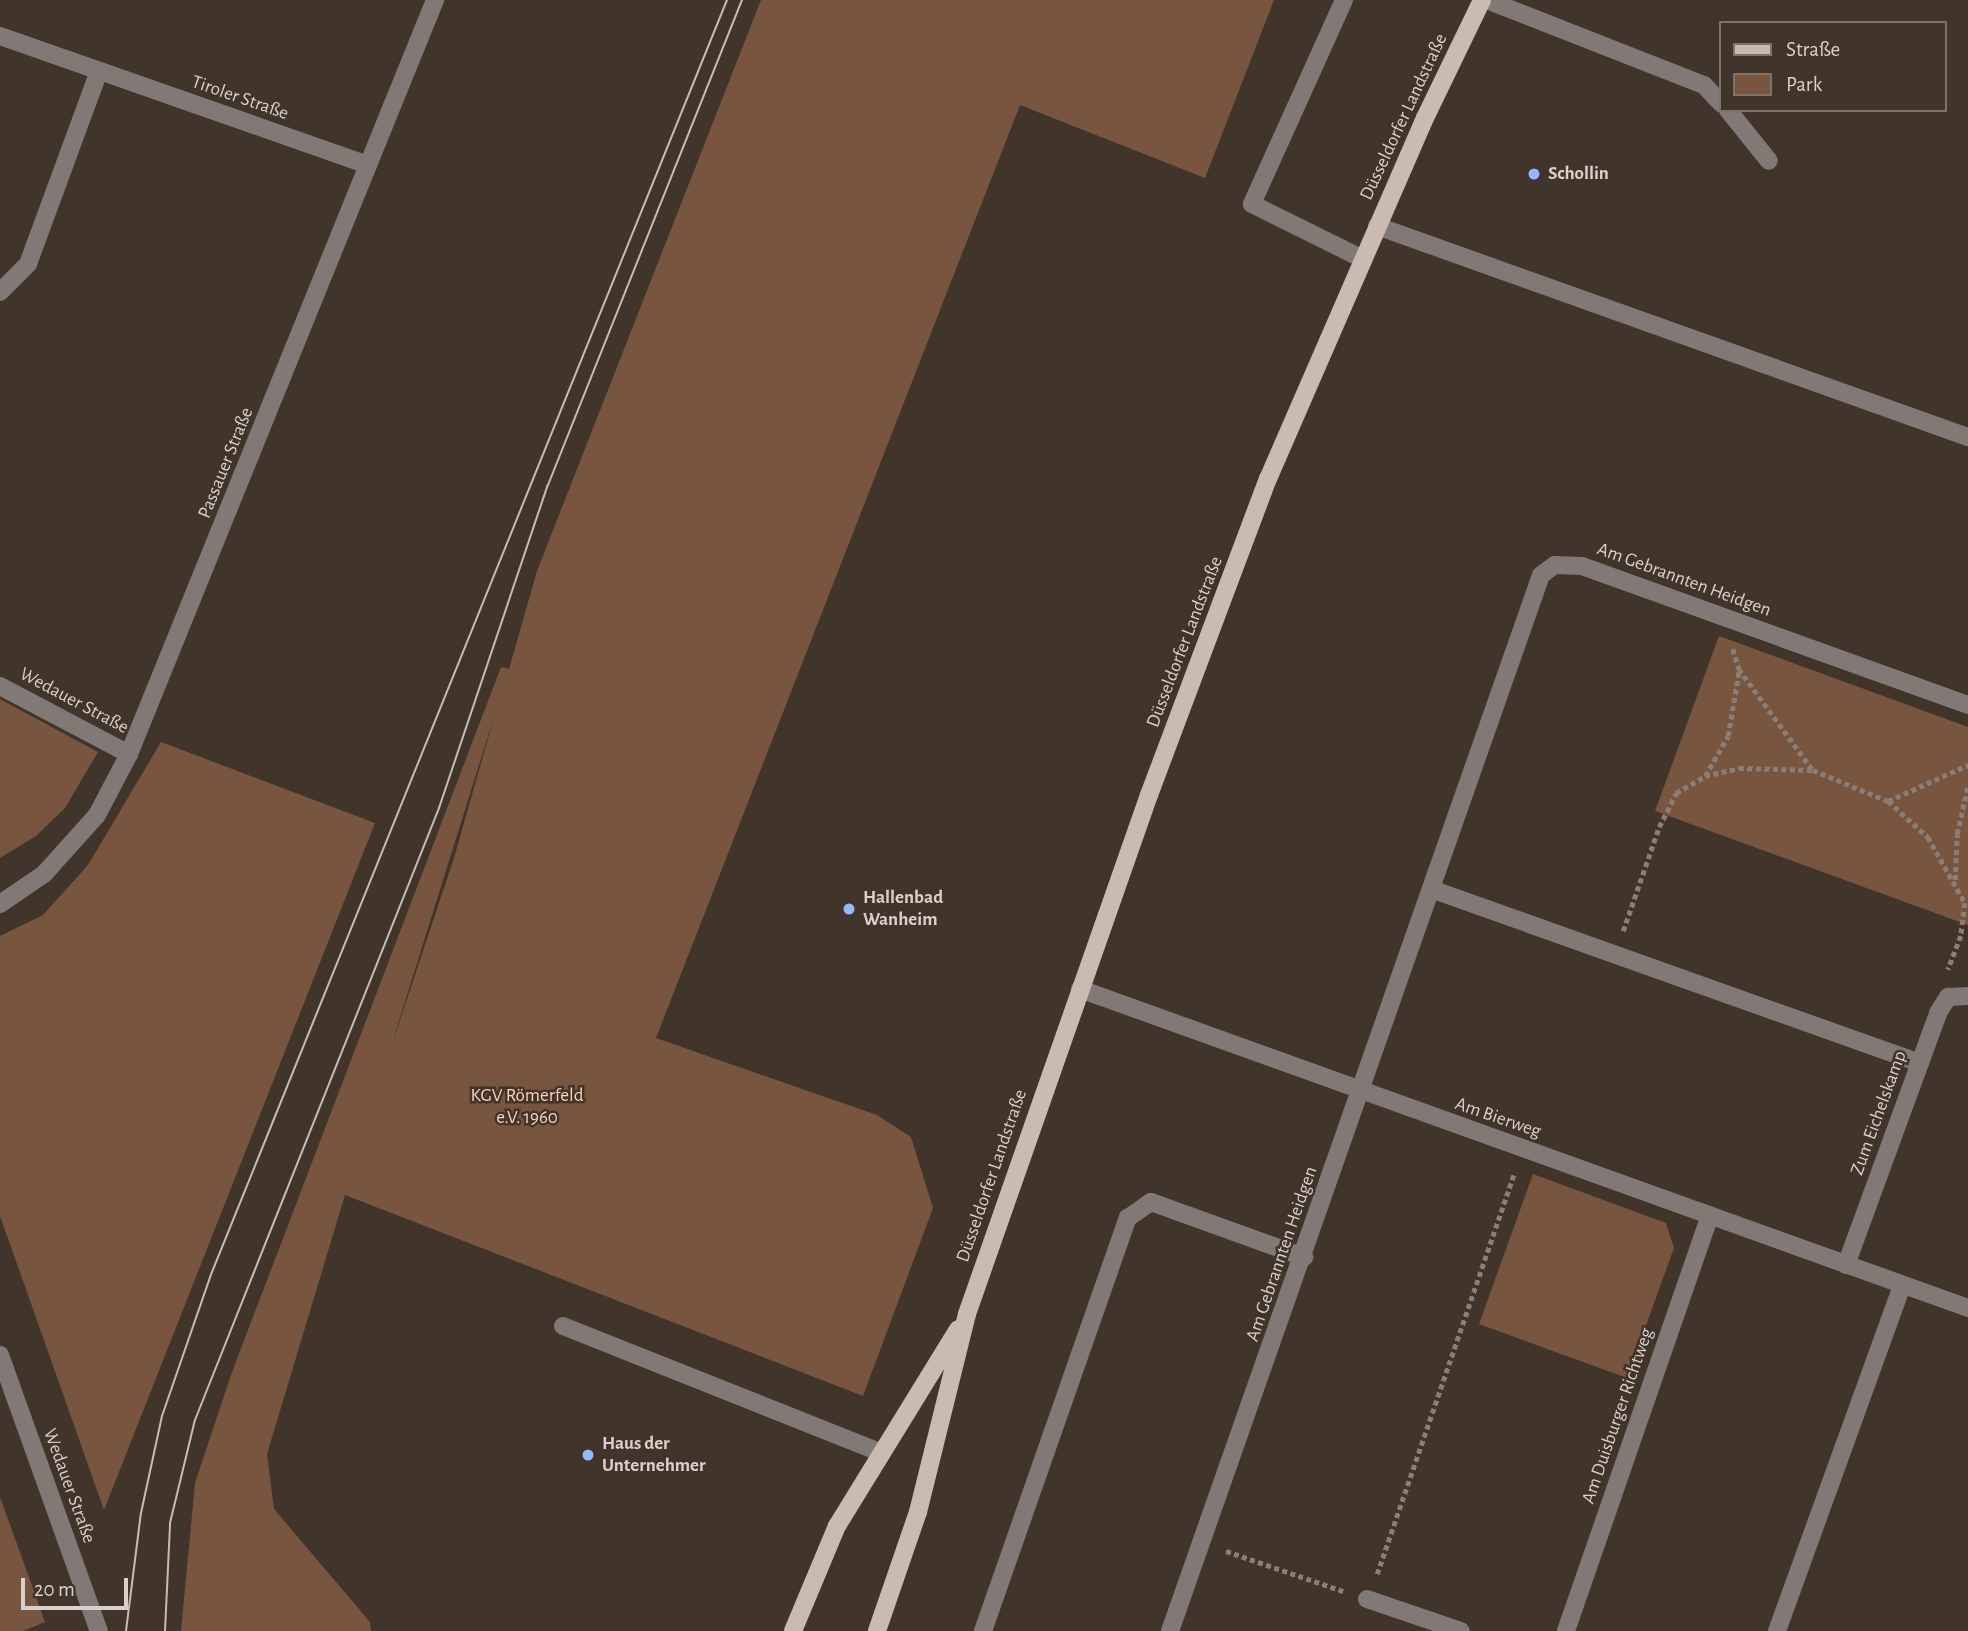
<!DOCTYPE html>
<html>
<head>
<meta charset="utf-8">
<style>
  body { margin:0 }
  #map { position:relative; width:1968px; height:1631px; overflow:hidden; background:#41342b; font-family:"Alegreya Sans",sans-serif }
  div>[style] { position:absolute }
  .green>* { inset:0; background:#78553f }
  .path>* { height:4.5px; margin-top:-2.25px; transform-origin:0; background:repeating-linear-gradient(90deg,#8a7f78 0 5px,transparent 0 8.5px) }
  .minor>* { height:18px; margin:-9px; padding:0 9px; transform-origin:9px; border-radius:9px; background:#817975 }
  .major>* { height:18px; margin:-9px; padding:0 9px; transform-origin:9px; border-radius:9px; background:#cabbb2 }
  .tram>* { height:2px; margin:-1px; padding:0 1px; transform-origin:1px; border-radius:1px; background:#c6bcb7 }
  .dots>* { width:19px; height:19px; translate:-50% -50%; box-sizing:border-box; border:4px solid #41342b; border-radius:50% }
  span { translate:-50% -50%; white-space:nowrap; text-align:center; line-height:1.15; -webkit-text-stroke:5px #41342b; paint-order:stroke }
  .street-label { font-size:19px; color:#d9d0cb }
  .poi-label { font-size:19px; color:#d9d0cb; font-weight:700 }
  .left { translate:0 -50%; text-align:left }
  .park-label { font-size:19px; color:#ffd1b5 }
  .legend { position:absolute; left:1719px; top:21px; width:228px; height:91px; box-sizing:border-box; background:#41342b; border:2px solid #7e726b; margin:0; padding:9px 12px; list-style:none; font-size:21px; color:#d9d0cb }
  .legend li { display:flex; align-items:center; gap:14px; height:35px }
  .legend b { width:35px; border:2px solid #7e726b }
  .scale { position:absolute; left:21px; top:1578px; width:107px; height:32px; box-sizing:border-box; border:4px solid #d9d0cb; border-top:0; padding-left:9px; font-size:21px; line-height:24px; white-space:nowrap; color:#d9d0cb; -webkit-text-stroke:5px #41342b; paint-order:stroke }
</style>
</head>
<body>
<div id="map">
  <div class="green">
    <i style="clip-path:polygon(evenodd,761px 0,1274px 0,1205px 178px,1020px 105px,656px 1038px,877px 1115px,911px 1137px,933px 1208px,863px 1396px,345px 1195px,267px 1454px,274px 1509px,370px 1622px,371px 1631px,181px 1631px,195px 1483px,232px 1372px,501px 667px,509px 669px,537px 571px,761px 0,495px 714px,454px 858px,394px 1038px,394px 1037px,495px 714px)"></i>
    <i style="clip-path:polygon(1719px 636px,1968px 727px,1968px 925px,1655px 811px)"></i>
    <i style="clip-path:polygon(0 699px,98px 752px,65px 808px,36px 836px,0 858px)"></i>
    <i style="clip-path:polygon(161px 742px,375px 823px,104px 1510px,0 1216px,0 936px,43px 915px,88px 865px)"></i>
    <i style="clip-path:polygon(1533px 1174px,1666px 1223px,1674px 1248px,1627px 1378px,1479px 1324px)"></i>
    <i style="clip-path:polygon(0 1497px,45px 1622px,23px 1631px,0 1631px)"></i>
  </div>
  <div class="path">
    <i style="left:1733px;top:649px;width:21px;rotate:73deg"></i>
    <i style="left:1739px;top:669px;width:124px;rotate:53.9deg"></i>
    <i style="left:1705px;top:776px;width:46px;rotate:-60.1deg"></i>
    <i style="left:1728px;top:736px;width:67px;rotate:-80.5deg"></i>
    <i style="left:1888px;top:801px;width:88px;rotate:-24.2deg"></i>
    <i style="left:1955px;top:880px;width:46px;rotate:-87.5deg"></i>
    <i style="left:1957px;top:834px;width:50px;rotate:-77.3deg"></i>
    <i style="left:1623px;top:931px;width:110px;rotate:-70.9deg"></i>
    <i style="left:1659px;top:827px;width:38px;rotate:-63deg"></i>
    <i style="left:1676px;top:793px;width:34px;rotate:-30deg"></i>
    <i style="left:1705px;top:776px;width:35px;rotate:-13deg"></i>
    <i style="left:1739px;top:768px;width:74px;rotate:1.5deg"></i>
    <i style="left:1813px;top:770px;width:81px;rotate:22.5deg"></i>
    <i style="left:1888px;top:801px;width:54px;rotate:42deg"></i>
    <i style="left:1928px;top:837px;width:76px;rotate:60.7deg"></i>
    <i style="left:1965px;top:903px;width:33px;rotate:97deg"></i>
    <i style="left:1961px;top:936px;width:36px;rotate:111deg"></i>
    <i style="left:1226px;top:1551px;width:124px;rotate:18.9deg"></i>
    <i style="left:1377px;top:1574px;width:425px;rotate:-71.1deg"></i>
  </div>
  <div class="minor">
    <i style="left:1344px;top:0;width:224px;rotate:114.3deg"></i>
    <i style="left:1252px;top:204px;width:124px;rotate:26.4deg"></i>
    <i style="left:1487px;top:0;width:233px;rotate:21.4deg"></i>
    <i style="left:1704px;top:85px;width:25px;rotate:47deg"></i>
    <i style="left:0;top:36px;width:390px;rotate:19.3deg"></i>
    <i style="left:1728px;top:110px;width:65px;rotate:51.2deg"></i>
    <i style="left:1377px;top:226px;width:628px;rotate:19.65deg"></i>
    <i style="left:0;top:292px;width:40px;rotate:-45deg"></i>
    <i style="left:28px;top:264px;width:206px;rotate:-69.8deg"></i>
    <i style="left:0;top:686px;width:146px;rotate:27.8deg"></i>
    <i style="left:1431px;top:889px;width:519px;rotate:19.59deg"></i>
    <i style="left:0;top:904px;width:53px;rotate:-34.3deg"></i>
    <i style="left:44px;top:874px;width:79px;rotate:-48.1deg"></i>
    <i style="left:97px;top:815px;width:69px;rotate:-62.3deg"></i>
    <i style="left:129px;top:754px;width:814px;rotate:-67.91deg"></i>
    <i style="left:1080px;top:989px;width:944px;rotate:19.76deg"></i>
    <i style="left:1846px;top:1265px;width:268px;rotate:-69.9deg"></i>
    <i style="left:1938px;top:1013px;width:19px;rotate:-58deg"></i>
    <i style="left:1948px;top:997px;width:20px;rotate:-3deg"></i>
    <i style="left:563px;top:1326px;width:343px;rotate:21.7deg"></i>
    <i style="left:0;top:1355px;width:293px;rotate:70.3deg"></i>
    <i style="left:1367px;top:1599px;width:99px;rotate:18.8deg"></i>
    <i style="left:983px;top:1631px;width:438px;rotate:-70.7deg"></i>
    <i style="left:1128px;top:1218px;width:28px;rotate:-35deg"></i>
    <i style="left:1151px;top:1202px;width:163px;rotate:19.8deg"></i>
    <i style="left:1170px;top:1631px;width:1119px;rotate:-70.64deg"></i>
    <i style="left:1541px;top:575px;width:17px;rotate:-36deg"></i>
    <i style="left:1555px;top:565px;width:27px;rotate:2deg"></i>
    <i style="left:1582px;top:566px;width:410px;rotate:19.8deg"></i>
    <i style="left:1566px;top:1631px;width:440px;rotate:-70.9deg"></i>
    <i style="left:1777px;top:1631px;width:368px;rotate:-70.1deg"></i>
  </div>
  <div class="major">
    <i style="left:793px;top:1631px;width:114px;rotate:-67.3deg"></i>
    <i style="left:837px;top:1526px;width:231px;rotate:-58.4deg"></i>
    <i style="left:877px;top:1631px;width:126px;rotate:-71deg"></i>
    <i style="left:918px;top:1512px;width:204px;rotate:-76.1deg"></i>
    <i style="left:967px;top:1314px;width:550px;rotate:-70.68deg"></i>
    <i style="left:1149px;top:795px;width:338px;rotate:-69.4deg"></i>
    <i style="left:1268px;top:479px;width:394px;rotate:-66.5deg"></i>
    <i style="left:1425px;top:118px;width:131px;rotate:-64.2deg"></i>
  </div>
  <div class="tram">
    <i style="left:126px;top:1631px;width:119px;rotate:-82.8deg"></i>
    <i style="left:141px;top:1513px;width:99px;rotate:-77.8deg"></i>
    <i style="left:162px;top:1416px;width:152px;rotate:-70.9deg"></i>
    <i style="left:212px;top:1272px;width:1372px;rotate:-67.96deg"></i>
    <i style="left:165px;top:1631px;width:108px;rotate:-87.3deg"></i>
    <i style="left:170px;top:1523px;width:106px;rotate:-76.4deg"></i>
    <i style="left:195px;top:1420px;width:659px;rotate:-68.26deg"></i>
    <i style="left:439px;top:808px;width:341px;rotate:-71.4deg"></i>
    <i style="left:548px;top:485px;width:522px;rotate:-68.2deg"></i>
  </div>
  <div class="dots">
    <i style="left:1534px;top:174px;background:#94b7fd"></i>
    <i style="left:849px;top:909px;background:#94b7fd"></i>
    <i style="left:588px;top:1455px;background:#94b7fd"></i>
  </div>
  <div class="street-label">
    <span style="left:240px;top:98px;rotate:19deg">Tiroler Straße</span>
    <span style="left:1404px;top:117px;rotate:-65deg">Düsseldorfer Landstraße</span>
    <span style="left:226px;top:463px;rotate:-68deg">Passauer Straße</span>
    <span style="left:1684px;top:580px;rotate:20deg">Am Gebrannten Heidgen</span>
    <span style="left:1185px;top:642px;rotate:-69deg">Düsseldorfer Landstraße</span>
    <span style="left:74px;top:701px;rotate:28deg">Wedauer Straße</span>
    <span style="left:1879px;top:1113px;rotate:-70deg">Zum Eichelskamp</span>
    <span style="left:1498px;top:1118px;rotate:19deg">Am Bierweg</span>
    <span style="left:992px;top:1176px;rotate:-71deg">Düsseldorfer Landstraße</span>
    <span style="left:1282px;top:1254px;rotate:-71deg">Am Gebrannten Heidgen</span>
    <span style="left:1618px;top:1416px;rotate:-71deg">Am Duisburger Richtweg</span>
    <span style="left:69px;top:1486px;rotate:70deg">Wedauer Straße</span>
  </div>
  <div class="poi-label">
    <span class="left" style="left:1548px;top:174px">Schollin</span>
    <span class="left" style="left:863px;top:909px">Hallenbad<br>Wanheim</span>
    <span class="left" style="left:602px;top:1455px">Haus der<br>Unternehmer</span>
  </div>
  <div class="park-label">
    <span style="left:527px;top:1107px">KGV Römerfeld<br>e.V. 1960</span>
  </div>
  <ul class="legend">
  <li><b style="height:9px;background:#cabbb2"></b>Straße</li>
  <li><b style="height:19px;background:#78553f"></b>Park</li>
  </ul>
  <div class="scale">20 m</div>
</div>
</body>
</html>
